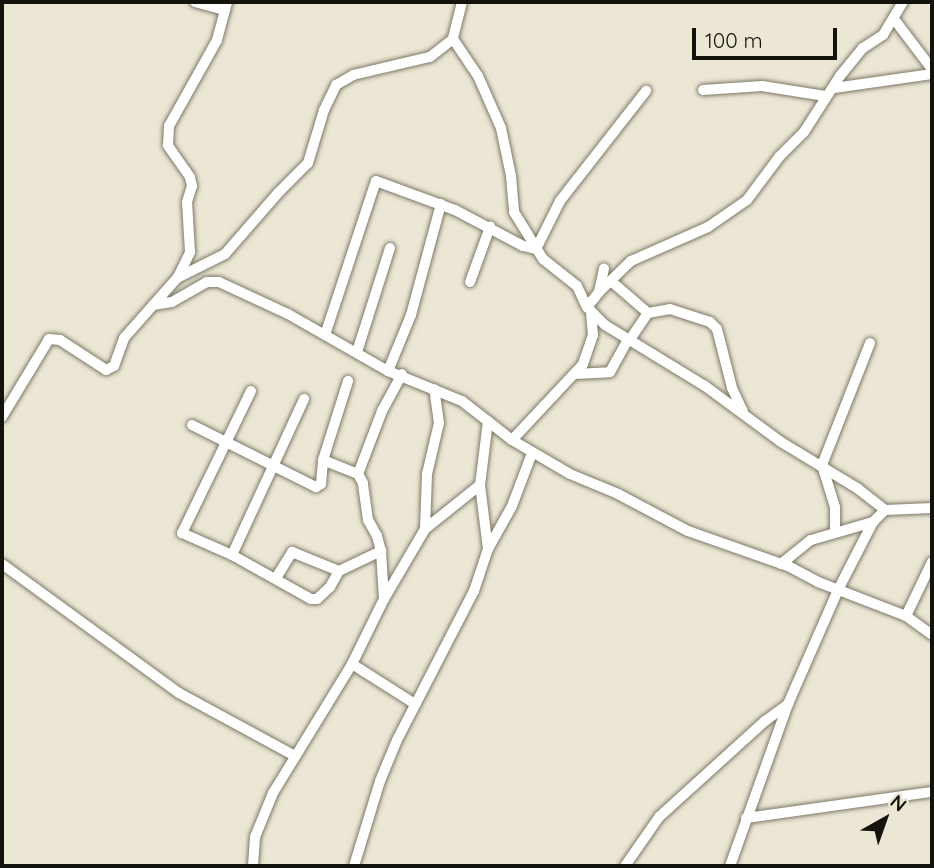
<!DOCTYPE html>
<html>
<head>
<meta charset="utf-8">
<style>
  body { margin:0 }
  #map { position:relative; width:934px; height:868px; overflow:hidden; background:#ece7d5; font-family:Quicksand,sans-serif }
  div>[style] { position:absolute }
  .roads { filter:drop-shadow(0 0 2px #7d7968) drop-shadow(0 0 2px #7d7968) }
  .street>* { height:10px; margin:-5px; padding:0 5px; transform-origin:5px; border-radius:5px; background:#fff }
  span { translate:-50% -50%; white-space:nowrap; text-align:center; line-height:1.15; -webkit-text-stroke:6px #ece7d5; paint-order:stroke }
  .frame { position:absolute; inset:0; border:4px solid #13120c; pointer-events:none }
  .north { position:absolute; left:850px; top:784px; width:70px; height:70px; -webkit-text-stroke:5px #ece7d5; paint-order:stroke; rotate:40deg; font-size:19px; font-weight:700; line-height:28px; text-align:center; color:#13120c }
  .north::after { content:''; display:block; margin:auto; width:24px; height:32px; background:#13120c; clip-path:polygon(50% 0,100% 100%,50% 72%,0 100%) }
  .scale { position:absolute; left:692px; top:28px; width:145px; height:32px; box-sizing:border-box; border:4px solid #13120c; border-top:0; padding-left:9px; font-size:21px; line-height:24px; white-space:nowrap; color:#13120c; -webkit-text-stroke:5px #ece7d5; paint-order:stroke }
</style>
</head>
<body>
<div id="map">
  <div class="roads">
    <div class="street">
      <i style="left:195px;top:2px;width:31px;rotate:15deg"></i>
      <i style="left:462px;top:2px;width:38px;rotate:104deg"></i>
      <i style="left:453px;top:39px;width:45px;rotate:56deg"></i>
      <i style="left:478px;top:76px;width:57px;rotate:66.1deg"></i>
      <i style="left:501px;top:128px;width:49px;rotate:78.2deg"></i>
      <i style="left:511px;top:176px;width:36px;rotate:85deg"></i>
      <i style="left:514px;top:212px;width:55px;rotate:58.3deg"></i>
      <i style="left:543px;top:259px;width:43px;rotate:38.5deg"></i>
      <i style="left:577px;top:286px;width:23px;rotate:65deg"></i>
      <i style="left:587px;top:307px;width:25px;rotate:45deg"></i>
      <i style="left:605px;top:325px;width:117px;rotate:31.4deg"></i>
      <i style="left:705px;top:386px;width:94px;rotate:36.4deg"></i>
      <i style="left:781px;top:442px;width:89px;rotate:31.2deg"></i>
      <i style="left:857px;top:488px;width:36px;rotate:38deg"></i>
      <i style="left:894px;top:19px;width:63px;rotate:52.8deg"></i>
      <i style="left:834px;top:88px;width:99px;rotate:-8.1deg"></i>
      <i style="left:703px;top:90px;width:59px;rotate:-3.9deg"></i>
      <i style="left:762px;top:86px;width:64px;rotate:9deg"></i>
      <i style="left:179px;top:277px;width:51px;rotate:-26.6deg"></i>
      <i style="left:225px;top:254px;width:81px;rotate:-49deg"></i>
      <i style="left:278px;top:193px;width:42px;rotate:-45deg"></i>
      <i style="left:308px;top:163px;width:55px;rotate:-73.2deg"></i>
      <i style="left:324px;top:110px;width:28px;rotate:-64deg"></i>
      <i style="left:336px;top:85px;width:20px;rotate:-30deg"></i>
      <i style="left:353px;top:75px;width:79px;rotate:-13.2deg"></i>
      <i style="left:430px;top:57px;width:29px;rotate:-38deg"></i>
      <i style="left:611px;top:281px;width:49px;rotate:40.9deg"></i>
      <i style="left:470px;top:282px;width:59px;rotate:-70deg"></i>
      <i style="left:599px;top:292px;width:24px;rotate:-78deg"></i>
      <i style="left:153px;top:305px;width:19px;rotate:-9deg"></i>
      <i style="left:172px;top:302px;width:40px;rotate:-29.7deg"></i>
      <i style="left:207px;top:282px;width:12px"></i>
      <i style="left:219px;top:282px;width:76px;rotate:24.9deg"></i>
      <i style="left:288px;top:314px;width:115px;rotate:29.7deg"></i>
      <i style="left:388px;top:371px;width:80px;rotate:22.1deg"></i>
      <i style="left:462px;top:401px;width:63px;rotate:38deg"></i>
      <i style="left:512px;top:440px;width:67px;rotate:30.4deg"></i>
      <i style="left:570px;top:474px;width:52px;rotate:22.6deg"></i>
      <i style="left:618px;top:494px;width:79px;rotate:27.9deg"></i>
      <i style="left:688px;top:531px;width:108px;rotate:19.4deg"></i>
      <i style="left:790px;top:567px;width:32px;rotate:28deg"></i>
      <i style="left:818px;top:582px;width:94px;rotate:21.1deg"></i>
      <i style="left:906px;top:616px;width:32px;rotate:36deg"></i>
      <i style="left:587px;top:307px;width:19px;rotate:-51deg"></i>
      <i style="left:599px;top:292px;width:45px;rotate:-44.1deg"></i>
      <i style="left:631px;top:261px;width:84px;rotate:-23.8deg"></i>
      <i style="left:708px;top:227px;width:47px;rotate:-34.7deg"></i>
      <i style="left:747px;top:200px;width:54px;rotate:-53.3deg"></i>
      <i style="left:779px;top:157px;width:35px;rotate:-45deg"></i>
      <i style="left:804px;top:132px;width:67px;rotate:-57.3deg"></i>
      <i style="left:840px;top:76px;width:36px;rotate:-51deg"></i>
      <i style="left:863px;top:48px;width:24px;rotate:-33deg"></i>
      <i style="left:883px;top:35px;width:39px;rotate:-59deg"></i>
      <i style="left:325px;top:335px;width:162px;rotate:-71.7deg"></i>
      <i style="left:376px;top:181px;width:84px;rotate:20.2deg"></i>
      <i style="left:455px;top:210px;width:77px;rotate:27.9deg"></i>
      <i style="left:523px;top:246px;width:13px;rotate:13deg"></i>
      <i style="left:536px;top:249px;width:54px;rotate:-63.4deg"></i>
      <i style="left:560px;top:201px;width:140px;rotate:-52deg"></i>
      <i style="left:629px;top:341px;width:34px;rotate:-56deg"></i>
      <i style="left:648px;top:313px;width:22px;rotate:-10deg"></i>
      <i style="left:670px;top:309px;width:42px;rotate:18deg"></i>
      <i style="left:710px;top:322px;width:10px;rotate:45deg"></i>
      <i style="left:717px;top:329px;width:61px;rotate:75.7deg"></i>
      <i style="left:732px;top:388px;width:26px;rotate:65deg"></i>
      <i style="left:357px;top:352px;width:109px;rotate:-72.4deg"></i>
      <i style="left:388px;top:371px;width:61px;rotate:-67.7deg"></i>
      <i style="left:411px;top:315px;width:115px;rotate:-74.9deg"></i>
      <i style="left:575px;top:374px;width:35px;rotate:-3deg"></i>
      <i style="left:610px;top:372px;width:37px;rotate:-61deg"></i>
      <i style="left:251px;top:391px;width:158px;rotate:115.9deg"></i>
      <i style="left:182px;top:533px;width:55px;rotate:23.7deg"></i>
      <i style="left:232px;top:555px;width:90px;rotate:29.1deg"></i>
      <i style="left:311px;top:599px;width:6px"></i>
      <i style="left:317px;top:599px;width:18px;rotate:-43deg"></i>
      <i style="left:330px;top:587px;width:18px;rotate:-61deg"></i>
      <i style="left:339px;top:571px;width:47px;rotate:-25.5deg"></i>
      <i style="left:2px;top:417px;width:91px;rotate:-58.9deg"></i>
      <i style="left:49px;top:339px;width:11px;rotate:5deg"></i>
      <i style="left:60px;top:340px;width:55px;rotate:33.1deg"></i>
      <i style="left:106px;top:370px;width:9px;rotate:-27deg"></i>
      <i style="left:114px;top:366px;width:30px;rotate:-70deg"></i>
      <i style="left:124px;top:338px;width:81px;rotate:-48.5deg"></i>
      <i style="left:178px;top:277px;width:28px;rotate:-64deg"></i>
      <i style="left:190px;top:252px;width:50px;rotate:-93.4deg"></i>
      <i style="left:187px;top:202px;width:17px;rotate:-73deg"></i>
      <i style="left:192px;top:186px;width:9px;rotate:-103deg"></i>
      <i style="left:190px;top:177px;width:39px;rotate:-125deg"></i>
      <i style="left:168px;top:145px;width:19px;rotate:-87deg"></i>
      <i style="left:169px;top:126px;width:98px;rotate:-60.8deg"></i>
      <i style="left:217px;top:40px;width:39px;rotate:-75deg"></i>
      <i style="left:488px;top:421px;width:64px;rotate:97.1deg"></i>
      <i style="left:480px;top:485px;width:64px;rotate:82.9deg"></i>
      <i style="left:192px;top:425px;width:139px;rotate:26.6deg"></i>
      <i style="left:316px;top:487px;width:6px;rotate:-31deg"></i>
      <i style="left:321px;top:484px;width:24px;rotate:-85deg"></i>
      <i style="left:323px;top:460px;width:38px;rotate:22deg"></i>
      <i style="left:512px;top:440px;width:104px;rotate:-46.9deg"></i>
      <i style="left:583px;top:364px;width:31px;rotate:-71deg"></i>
      <i style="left:593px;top:335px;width:24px;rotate:-95deg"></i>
      <i style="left:323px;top:460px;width:83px;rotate:-72.4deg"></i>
      <i style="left:425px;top:529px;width:70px;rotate:-38.7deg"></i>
      <i style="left:835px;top:532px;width:25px;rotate:-90deg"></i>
      <i style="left:835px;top:507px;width:44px;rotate:-107.2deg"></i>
      <i style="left:822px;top:465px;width:131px;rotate:-68.5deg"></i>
      <i style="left:232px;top:555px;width:172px;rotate:-65.2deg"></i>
      <i style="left:2px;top:564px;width:219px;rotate:36.1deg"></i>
      <i style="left:179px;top:693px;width:132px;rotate:28.5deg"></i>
      <i style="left:781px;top:564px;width:38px;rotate:-39deg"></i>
      <i style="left:811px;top:540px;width:65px;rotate:-16.2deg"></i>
      <i style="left:276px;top:578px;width:31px;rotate:-58deg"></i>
      <i style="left:292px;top:552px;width:51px;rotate:22deg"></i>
      <i style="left:384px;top:599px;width:48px;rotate:-93.6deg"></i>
      <i style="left:381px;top:551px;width:16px;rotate:-105deg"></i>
      <i style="left:377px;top:536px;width:18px;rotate:-119deg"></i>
      <i style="left:368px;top:520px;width:37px;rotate:-98deg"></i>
      <i style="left:363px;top:483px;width:10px;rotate:-119deg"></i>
      <i style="left:358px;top:474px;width:67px;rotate:-69.1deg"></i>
      <i style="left:382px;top:411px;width:42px;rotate:-61.6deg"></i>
      <i style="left:906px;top:616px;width:60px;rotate:-64.3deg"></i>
      <i style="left:352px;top:664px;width:75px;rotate:32.4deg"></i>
      <i style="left:746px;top:818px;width:188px;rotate:-8deg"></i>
      <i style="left:253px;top:866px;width:29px;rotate:-86deg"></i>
      <i style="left:255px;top:837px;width:48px;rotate:-67.8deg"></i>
      <i style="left:273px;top:793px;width:151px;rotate:-58.5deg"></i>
      <i style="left:352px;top:664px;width:72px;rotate:-63.8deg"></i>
      <i style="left:384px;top:599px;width:81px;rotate:-59.6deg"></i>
      <i style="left:425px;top:529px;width:55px;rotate:-87.9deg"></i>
      <i style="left:427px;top:474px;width:52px;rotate:-76.8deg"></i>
      <i style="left:439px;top:423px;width:34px;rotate:-98deg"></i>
      <i style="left:354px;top:866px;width:89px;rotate:-73deg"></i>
      <i style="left:380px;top:781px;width:44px;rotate:-67.5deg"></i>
      <i style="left:397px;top:740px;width:168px;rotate:-62.7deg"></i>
      <i style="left:474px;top:591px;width:44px;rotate:-71.6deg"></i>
      <i style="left:488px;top:549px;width:49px;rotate:-60.8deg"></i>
      <i style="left:512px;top:506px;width:57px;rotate:-69.3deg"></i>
      <i style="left:625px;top:866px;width:60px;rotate:-55.2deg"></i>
      <i style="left:659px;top:817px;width:143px;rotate:-42.2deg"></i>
      <i style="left:765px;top:721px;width:29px;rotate:-36deg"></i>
      <i style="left:730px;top:866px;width:172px;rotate:-70.3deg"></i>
      <i style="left:788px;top:704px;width:124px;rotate:-66.3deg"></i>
      <i style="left:838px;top:590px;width:76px;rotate:-62.8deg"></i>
      <i style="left:873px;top:522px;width:17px;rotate:-45deg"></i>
      <i style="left:885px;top:510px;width:47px;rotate:-2.4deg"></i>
    </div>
  </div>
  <div class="frame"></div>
  <div class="north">N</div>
  <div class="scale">100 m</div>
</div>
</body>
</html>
